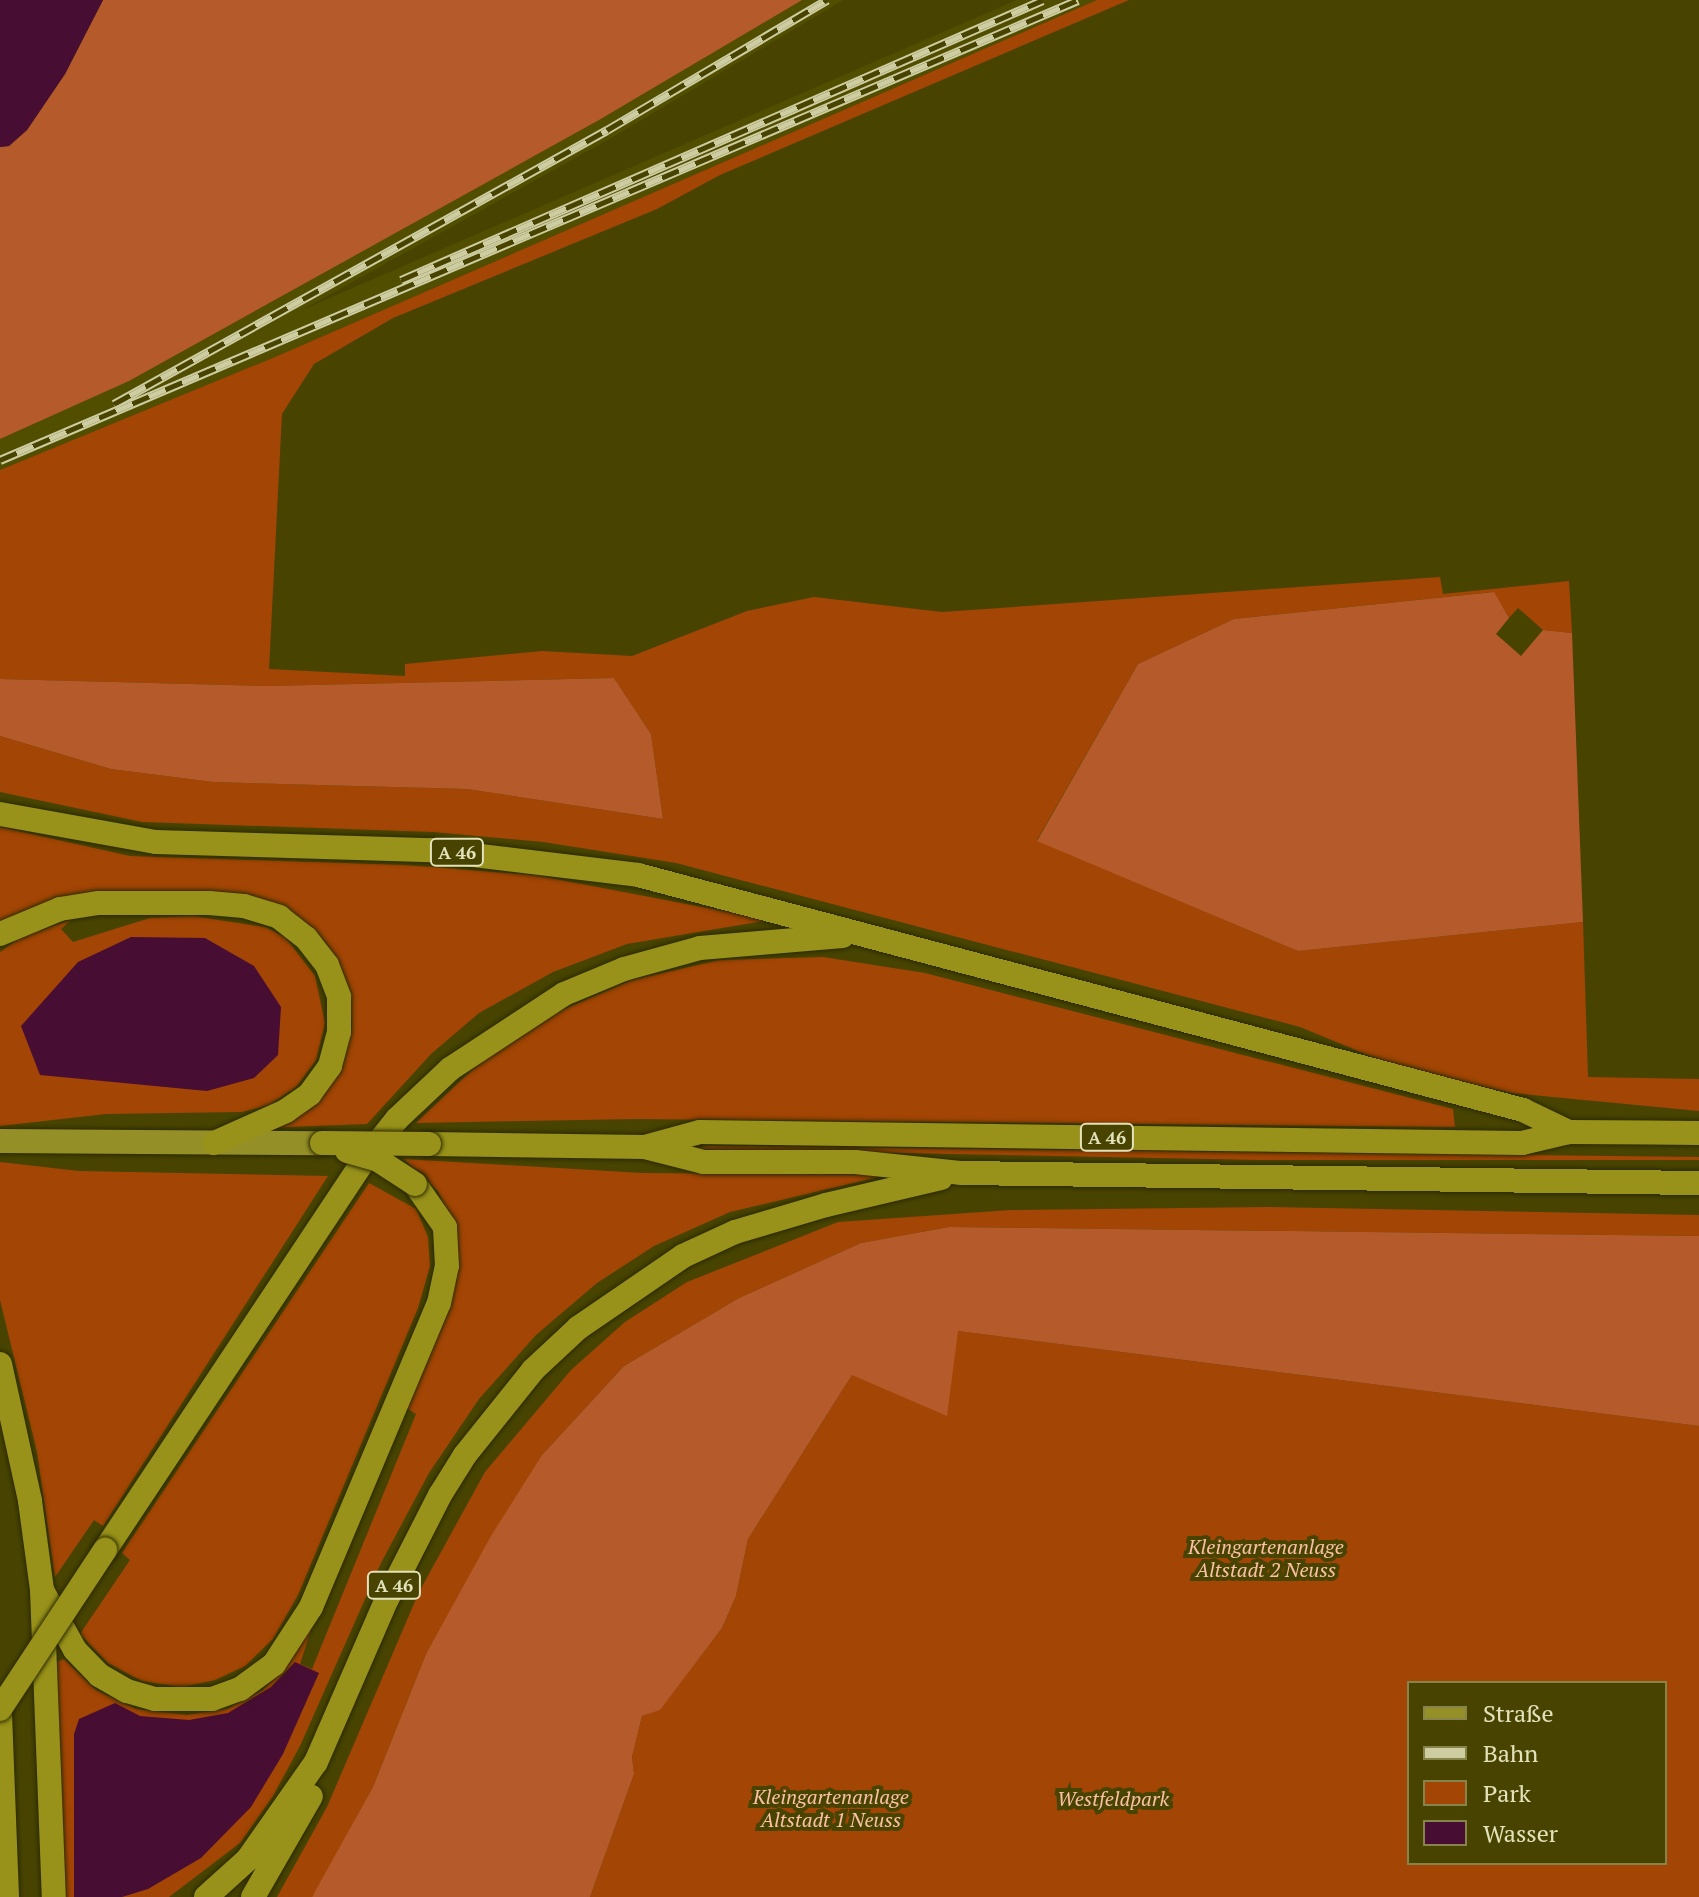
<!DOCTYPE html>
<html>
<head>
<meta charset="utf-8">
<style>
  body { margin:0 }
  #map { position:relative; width:1699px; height:1897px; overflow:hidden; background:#484400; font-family:"PT Serif",serif }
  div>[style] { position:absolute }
  .built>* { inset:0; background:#524e00 }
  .green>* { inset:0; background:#a34504 }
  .forest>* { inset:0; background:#b55b2b }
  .water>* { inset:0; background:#480d33 }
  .roads { filter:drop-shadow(0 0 2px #2c2a00) drop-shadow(0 0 2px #2c2a00) }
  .primary>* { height:24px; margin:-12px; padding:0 12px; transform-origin:12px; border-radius:12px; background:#948f27 }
  .motorway>* { height:24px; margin:-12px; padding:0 12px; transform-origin:12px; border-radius:12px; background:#98921a }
  .rail>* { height:9px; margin-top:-4.5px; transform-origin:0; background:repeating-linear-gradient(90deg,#484400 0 18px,#cecda2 0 36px); box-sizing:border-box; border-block:2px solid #cecda2 }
  .bridges { filter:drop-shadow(0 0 2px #2c2a00) drop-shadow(0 0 2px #2c2a00) }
  .motorway-bridge>* { height:24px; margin:-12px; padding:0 12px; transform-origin:12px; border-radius:12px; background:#98921a }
  span { translate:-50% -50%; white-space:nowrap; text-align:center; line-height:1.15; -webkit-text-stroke:8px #484400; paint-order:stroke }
  .shield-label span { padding:2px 6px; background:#484400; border:2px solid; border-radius:6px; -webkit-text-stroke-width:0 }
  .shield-label { font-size:18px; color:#e3e2bb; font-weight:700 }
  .park-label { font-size:20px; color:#fbc0a5; font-style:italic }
  .legend { position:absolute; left:1407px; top:1681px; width:260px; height:184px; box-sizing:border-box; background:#484400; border:2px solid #86834b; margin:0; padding:10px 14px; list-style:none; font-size:24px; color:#e3e2bb }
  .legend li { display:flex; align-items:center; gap:16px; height:40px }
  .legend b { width:40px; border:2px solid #86834b }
</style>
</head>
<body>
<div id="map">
  <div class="built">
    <i style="clip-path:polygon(802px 0,843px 0,611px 138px,302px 310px,1017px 0,1097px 0,275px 357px,0 470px,0 439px,129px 381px,599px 120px)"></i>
  </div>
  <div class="green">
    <i style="clip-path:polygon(1097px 0,1129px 0,720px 175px,657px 209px,393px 318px,314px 364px,282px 414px,269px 669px,405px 676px,405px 664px,542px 651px,632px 656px,747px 611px,814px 597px,942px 612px,1440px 577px,1443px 594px,1569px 581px,1572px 633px,1543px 630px,1518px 608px,1509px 618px,1493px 592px,1234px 619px,1138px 664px,1037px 840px,1298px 951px,1583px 922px,1588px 1077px,1699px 1079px,1699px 1111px,1512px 1093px,1397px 1067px,1300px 1027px,676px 863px,543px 842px,433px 832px,142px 822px,0 792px,0 736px,111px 769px,213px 782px,467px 789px,663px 819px,651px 734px,614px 678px,268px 686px,0 679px,0 470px,275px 357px)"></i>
    <i style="clip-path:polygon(0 827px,130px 856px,404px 865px,534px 875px,770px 920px,627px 944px,553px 972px,479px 1013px,431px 1054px,367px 1124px,264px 1128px,343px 1062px,352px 1026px,347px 983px,326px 942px,295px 914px,214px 893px,0 927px)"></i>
    <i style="clip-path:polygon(193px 916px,265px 927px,285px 937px,315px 976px,325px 1023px,316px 1060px,296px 1087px,269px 1105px,242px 1112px,106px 1114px,0 1126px,0 952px,21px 937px,71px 920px,61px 929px,73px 942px,150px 918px)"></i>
    <i style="clip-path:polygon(823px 957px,925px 973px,1453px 1109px,1455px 1127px,637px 1119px,416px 1123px,486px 1057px,560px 1011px,632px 980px,720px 960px)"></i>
    <i style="clip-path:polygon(709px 1146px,1699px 1157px,1699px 1160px,1260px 1160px,692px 1149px)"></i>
    <i style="clip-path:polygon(404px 1159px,642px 1173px,887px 1175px,730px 1212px,654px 1246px,597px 1283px,536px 1335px,479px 1399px,429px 1473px,381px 1563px,300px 1746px,273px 1796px,240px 1843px,169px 1897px,65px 1897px,57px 1662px,64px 1659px,96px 1690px,136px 1709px,187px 1715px,227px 1709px,262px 1691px,289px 1664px,315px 1617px,300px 1664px,312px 1669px,416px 1414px,407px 1408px,454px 1225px,438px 1191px)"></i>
    <i style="clip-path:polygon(0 1162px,79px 1171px,328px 1176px,103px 1526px,94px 1520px,55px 1577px,37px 1452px,0 1300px)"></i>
    <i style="clip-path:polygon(369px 1183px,416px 1209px,428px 1237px,430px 1266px,418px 1308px,298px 1595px,273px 1639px,245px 1666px,215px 1680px,182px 1687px,142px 1681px,108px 1663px,80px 1634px,130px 1560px,122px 1553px)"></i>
    <i style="clip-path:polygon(1267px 1207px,1699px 1215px,1699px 1236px,949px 1227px,861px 1243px,739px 1298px,624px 1366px,542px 1455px,426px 1654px,373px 1787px,317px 1890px,312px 1897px,277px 1897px,327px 1807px,419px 1592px,485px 1472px,571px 1370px,625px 1322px,687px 1282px,838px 1222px,1011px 1210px)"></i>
    <i style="clip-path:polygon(evenodd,958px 1331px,1699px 1426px,1699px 1897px,590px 1897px,634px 1774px,632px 1757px,642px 1716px,660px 1709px,722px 1628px,736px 1596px,748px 1539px,852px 1375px,958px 1331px,1409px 1683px,1665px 1683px,1665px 1863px,1409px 1863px,1409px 1683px)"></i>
  </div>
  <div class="forest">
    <i style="clip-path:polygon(103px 0,802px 0,599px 120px,129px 381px,0 439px,0 147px,9px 146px,27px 130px,65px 74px)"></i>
    <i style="clip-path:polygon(1494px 592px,1509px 618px,1496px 634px,1521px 656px,1543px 630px,1572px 633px,1583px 922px,1298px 951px,1037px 841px,1138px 664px,1234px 619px)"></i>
    <i style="clip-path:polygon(614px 678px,651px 734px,663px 819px,467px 789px,213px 782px,111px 769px,0 736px,0 679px,268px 686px)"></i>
    <i style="clip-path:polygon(949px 1227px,1699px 1236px,1699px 1426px,958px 1331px,947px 1416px,852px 1375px,748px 1539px,736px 1596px,722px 1628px,660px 1710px,642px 1716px,632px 1757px,634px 1774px,590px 1897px,312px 1897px,373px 1787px,426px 1654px,491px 1536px,542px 1455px,624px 1366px,739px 1298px,861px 1243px)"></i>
  </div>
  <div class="water">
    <i style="clip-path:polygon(0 0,103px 0,65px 74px,27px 130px,9px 146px,0 147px)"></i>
    <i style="clip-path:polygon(131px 937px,205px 938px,254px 966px,281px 1007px,278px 1055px,254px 1078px,207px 1091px,40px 1075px,21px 1026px,78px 962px)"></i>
    <i style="clip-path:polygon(295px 1662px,319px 1673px,283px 1754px,251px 1807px,201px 1858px,148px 1889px,122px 1897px,74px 1897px,74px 1734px,79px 1719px,115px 1703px,140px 1716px,189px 1720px,228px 1713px,271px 1687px)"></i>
  </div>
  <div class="roads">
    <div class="primary">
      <i style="left:0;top:1141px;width:322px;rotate:0.4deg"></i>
    </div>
    <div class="motorway">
      <i style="left:0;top:814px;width:158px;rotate:10.2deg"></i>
      <i style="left:156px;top:842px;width:276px;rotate:1.7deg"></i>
      <i style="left:432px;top:850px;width:208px;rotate:6.9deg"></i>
      <i style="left:638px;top:875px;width:916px;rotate:14.87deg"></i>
      <i style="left:1523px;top:1110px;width:51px;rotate:25.6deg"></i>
      <i style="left:0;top:934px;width:65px;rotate:-22.6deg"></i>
      <i style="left:60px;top:909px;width:39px;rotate:-9deg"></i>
      <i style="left:99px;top:903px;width:110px"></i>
      <i style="left:209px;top:903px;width:35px;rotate:5deg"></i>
      <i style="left:244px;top:906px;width:37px;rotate:17deg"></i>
      <i style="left:279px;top:917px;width:34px;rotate:38deg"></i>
      <i style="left:306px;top:938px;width:34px;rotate:52deg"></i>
      <i style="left:327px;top:965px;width:34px;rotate:69deg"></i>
      <i style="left:339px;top:997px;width:35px;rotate:90deg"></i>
      <i style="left:339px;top:1032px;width:35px;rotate:105deg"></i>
      <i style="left:330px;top:1066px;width:34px;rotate:126deg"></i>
      <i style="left:310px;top:1094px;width:29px;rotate:145deg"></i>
      <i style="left:286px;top:1111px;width:79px;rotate:156deg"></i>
      <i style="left:429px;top:1144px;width:216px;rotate:0.8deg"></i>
      <i style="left:645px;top:1147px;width:61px;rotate:14.3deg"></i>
      <i style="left:704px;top:1162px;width:151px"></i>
      <i style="left:855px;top:1162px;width:108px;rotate:5.9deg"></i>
      <i style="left:962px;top:1173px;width:737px;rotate:0.78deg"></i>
      <i style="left:648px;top:1146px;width:54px;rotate:-15.1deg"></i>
      <i style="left:700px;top:1132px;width:822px;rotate:0.77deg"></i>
      <i style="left:1522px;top:1143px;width:48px;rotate:-13.2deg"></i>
      <i style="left:1569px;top:1132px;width:130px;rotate:0.4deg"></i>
      <i style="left:0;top:1364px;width:140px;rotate:77.6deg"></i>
      <i style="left:30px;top:1501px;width:90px;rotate:82.3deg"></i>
      <i style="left:42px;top:1590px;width:307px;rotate:87.8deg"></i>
      <i style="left:105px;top:1550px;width:463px;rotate:-56.4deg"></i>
      <i style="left:361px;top:1164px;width:58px;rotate:-51.3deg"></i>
      <i style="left:397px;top:1119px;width:73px;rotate:-43.3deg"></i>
      <i style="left:450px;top:1069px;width:136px;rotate:-33.3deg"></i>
      <i style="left:564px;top:994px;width:65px;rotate:-22.6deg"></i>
      <i style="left:624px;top:969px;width:79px;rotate:-15.4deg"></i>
      <i style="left:700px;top:948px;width:143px;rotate:-4.8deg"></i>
      <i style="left:42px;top:1590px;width:68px;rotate:61.2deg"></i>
      <i style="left:75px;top:1650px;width:35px;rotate:46deg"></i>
      <i style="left:99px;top:1675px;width:32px;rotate:30deg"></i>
      <i style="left:127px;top:1691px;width:29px;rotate:16deg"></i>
      <i style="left:155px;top:1699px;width:57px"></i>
      <i style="left:212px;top:1699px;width:30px;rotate:-20deg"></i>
      <i style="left:240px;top:1689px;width:42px;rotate:-36.3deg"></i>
      <i style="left:274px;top:1664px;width:68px;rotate:-57deg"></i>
      <i style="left:311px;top:1607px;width:330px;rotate:-67.2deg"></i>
      <i style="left:439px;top:1303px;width:38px;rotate:-78deg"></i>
      <i style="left:447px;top:1266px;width:39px;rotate:-93deg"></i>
      <i style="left:445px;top:1227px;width:52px;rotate:-124.9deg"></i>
      <i style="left:0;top:1714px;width:183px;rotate:87.8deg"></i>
      <i style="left:206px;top:1897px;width:57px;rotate:-42.1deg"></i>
      <i style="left:248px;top:1859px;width:118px;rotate:-55deg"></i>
      <i style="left:316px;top:1762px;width:178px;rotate:-66.5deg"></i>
      <i style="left:387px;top:1599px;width:117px;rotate:-63deg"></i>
      <i style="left:440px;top:1495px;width:47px;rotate:-58deg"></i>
      <i style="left:465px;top:1455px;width:109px;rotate:-51.3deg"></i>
      <i style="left:533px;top:1370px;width:62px;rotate:-43deg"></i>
      <i style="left:578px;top:1328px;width:127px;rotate:-34.4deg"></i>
      <i style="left:683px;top:1256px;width:57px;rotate:-24.8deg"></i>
      <i style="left:735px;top:1232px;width:95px;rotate:-16.5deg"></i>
      <i style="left:826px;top:1205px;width:118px;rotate:-13.2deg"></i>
      <i style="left:253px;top:1897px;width:116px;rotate:-60.1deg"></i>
    </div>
  </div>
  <div class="rail">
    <i style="left:401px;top:280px;width:700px;rotate:-23.56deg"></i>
    <i style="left:114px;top:404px;width:564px;rotate:-29.06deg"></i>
    <i style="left:607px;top:130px;width:256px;rotate:-30.6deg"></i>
    <i style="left:0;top:460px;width:1172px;rotate:-23.11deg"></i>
  </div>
  <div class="bridges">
    <div class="motorway-bridge">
      <i style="left:322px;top:1143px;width:107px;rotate:0.5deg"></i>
      <i style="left:347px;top:1151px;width:32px;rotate:16deg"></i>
      <i style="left:378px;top:1160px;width:44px;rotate:33deg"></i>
      <i style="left:0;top:1709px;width:191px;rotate:-56.6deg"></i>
    </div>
  </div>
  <div class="shield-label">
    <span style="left:457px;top:852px">A 46</span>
    <span style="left:1107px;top:1137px">A 46</span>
    <span style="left:394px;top:1585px">A 46</span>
  </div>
  <div class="park-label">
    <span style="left:1266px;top:1558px">Kleingartenanlage<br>Altstadt 2 Neuss</span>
    <span style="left:831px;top:1808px">Kleingartenanlage<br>Altstadt 1 Neuss</span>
    <span style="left:1113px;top:1798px">Westfeldpark</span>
  </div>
  <ul class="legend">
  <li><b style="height:10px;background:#948f27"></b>Straße</li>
  <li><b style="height:10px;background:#cecda2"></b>Bahn</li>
  <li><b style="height:22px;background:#a34504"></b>Park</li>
  <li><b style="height:22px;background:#480d33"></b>Wasser</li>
  </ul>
</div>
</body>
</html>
